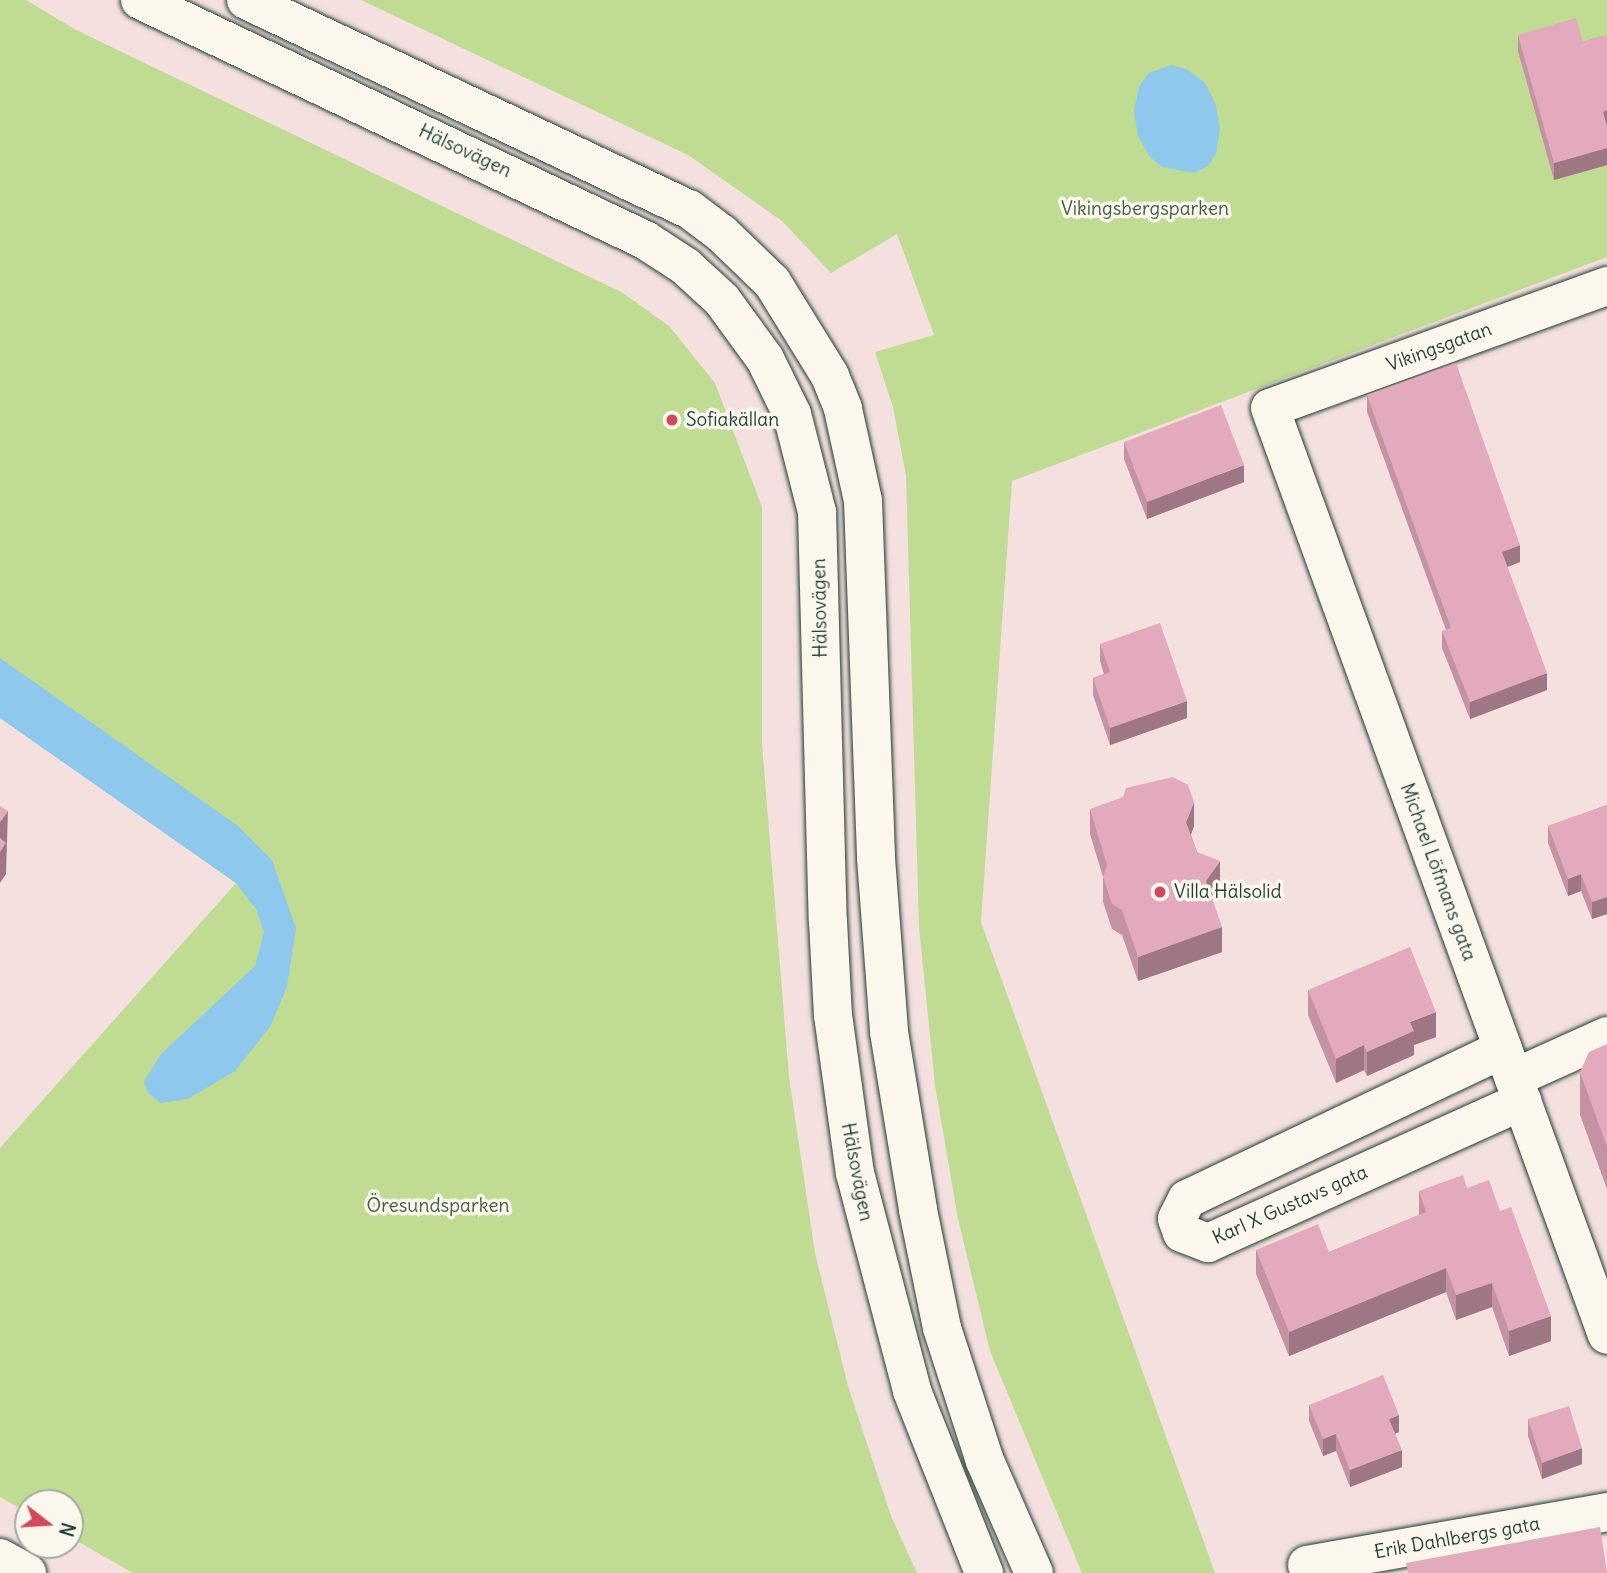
<!DOCTYPE html>
<html>
<head>
<meta charset="utf-8">
<style>
  body { margin:0 }
  #map { position:relative; width:1607px; height:1573px; overflow:hidden; background:#f4e0de; font-family:Delius,sans-serif }
  div>[style] { position:absolute }
  .green>* { inset:0; background:#c0db92 }
  .water>* { inset:0; background:#8ec8ed }
  .roads { filter:drop-shadow(0 0 2px #1f3d34) drop-shadow(0 0 2px #1f3d34) }
  .minor>* { height:38px; margin:-19px; padding:0 19px; transform-origin:19px; border-radius:19px; background:#fbf7ec }
  .secondary>* { height:38px; margin:-19px; padding:0 19px; transform-origin:19px; border-radius:19px; background:#fbf7ec }
  .wall>* { inset:0; background:#c392a3 }
  .shaded-wall>* { inset:0; background:#9f7784 }
  .building>* { inset:0; background:#e3aabd }
  .dots>* { width:19px; height:19px; translate:-50% -50%; box-sizing:border-box; border:4px solid #fbf7ec; border-radius:50% }
  span { translate:-50% -50%; white-space:nowrap; text-align:center; line-height:1.15; -webkit-text-stroke:7px #fbf7ec; paint-order:stroke }
  .street-label { font-size:19px; color:#1f3d34 }
  .park-label { font-size:19px; color:#3f5d47 }
  .poi-label { font-size:19px; color:#1f3d34 }
  .left { translate:0 -50%; text-align:left }
  .north { position:absolute; left:14px; top:1489px; width:70px; height:70px; box-sizing:border-box; background:#fbf7ec; border:2px solid #a3ada2; border-radius:50%; rotate:107deg; font-size:19px; font-weight:700; line-height:28px; text-align:center; color:#1f3d34 }
  .north::after { content:''; display:block; margin:auto; width:24px; height:32px; background:#d1495b; clip-path:polygon(50% 0,100% 100%,50% 72%,0 100%) }
</style>
</head>
<body>
<div id="map">
  <div class="green">
    <i style="clip-path:polygon(0 0,26px 0,76px 30px,623px 293px,669px 326px,715px 383px,762px 507px,762px 744px,789px 1077px,815px 1253px,848px 1386px,891px 1516px,917px 1573px,133px 1573px,70px 1537px,70px 1503px,28px 1503px,28px 1513px,0 1497px,0 1148px,236px 883px,0 718px)"></i>
    <i style="clip-path:polygon(361px 0,1607px 0,1607px 257px,1012px 481px,981px 922px,1215px 1573px,1082px 1573px,990px 1351px,958px 1219px,935px 1085px,919px 927px,906px 476px,893px 407px,875px 352px,934px 335px,897px 234px,831px 273px,782px 221px,688px 155px)"></i>
  </div>
  <div class="water">
    <i style="clip-path:polygon(1172px 65px,1188px 70px,1205px 83px,1216px 105px,1220px 129px,1216px 154px,1208px 166px,1194px 173px,1162px 167px,1150px 157px,1138px 136px,1134px 111px,1139px 86px,1149px 73px)"></i>
    <i style="clip-path:polygon(0 658px,238px 826px,272px 860px,296px 928px,287px 987px,270px 1027px,235px 1071px,188px 1099px,160px 1103px,148px 1093px,144px 1082px,161px 1054px,255px 966px,264px 932px,256px 909px,236px 883px,0 718px)"></i>
  </div>
  <div class="roads">
    <div class="minor">
      <i style="left:1607px;top:286px;width:358px;rotate:160.1deg"></i>
      <i style="left:1270px;top:408px;width:986px;rotate:70.02deg"></i>
      <i style="left:1503px;top:1049px;width:350px;rotate:154.6deg"></i>
      <i style="left:1187px;top:1199px;width:22px;rotate:117deg"></i>
      <i style="left:1177px;top:1219px;width:15px;rotate:70deg"></i>
      <i style="left:1182px;top:1233px;width:28px;rotate:21deg"></i>
      <i style="left:1208px;top:1243px;width:345px;rotate:-24.3deg"></i>
      <i style="left:1514px;top:1078px;width:102px;rotate:-24.3deg"></i>
      <i style="left:0;top:1558px;width:31px;rotate:29deg"></i>
      <i style="left:1307px;top:1565px;width:305px;rotate:-10deg"></i>
    </div>
    <div class="secondary">
      <i style="left:140px;top:0;width:559px;rotate:25.42deg"></i>
      <i style="left:645px;top:240px;width:48px;rotate:33deg"></i>
      <i style="left:685px;top:266px;width:50px;rotate:42.6deg"></i>
      <i style="left:722px;top:300px;width:73px;rotate:53.9deg"></i>
      <i style="left:765px;top:359px;width:61px;rotate:63.9deg"></i>
      <i style="left:792px;top:414px;width:101px;rotate:75.7deg"></i>
      <i style="left:817px;top:512px;width:409px;rotate:88.5deg"></i>
      <i style="left:828px;top:921px;width:94px;rotate:87deg"></i>
      <i style="left:833px;top:1015px;width:160px;rotate:82.1deg"></i>
      <i style="left:855px;top:1173px;width:225px;rotate:75.3deg"></i>
      <i style="left:912px;top:1391px;width:196px;rotate:68.4deg"></i>
      <i style="left:246px;top:0;width:490px;rotate:25.3deg"></i>
      <i style="left:689px;top:209px;width:40px;rotate:37deg"></i>
      <i style="left:721px;top:233px;width:71px;rotate:43.9deg"></i>
      <i style="left:772px;top:282px;width:110px;rotate:58.3deg"></i>
      <i style="left:830px;top:376px;width:35px;rotate:68deg"></i>
      <i style="left:843px;top:409px;width:94px;rotate:77.7deg"></i>
      <i style="left:863px;top:501px;width:357px;rotate:87.9deg"></i>
      <i style="left:876px;top:858px;width:174px;rotate:85.7deg"></i>
      <i style="left:889px;top:1032px;width:180px;rotate:80.7deg"></i>
      <i style="left:918px;top:1210px;width:120px;rotate:78.5deg"></i>
      <i style="left:942px;top:1328px;width:140px;rotate:72.1deg"></i>
      <i style="left:985px;top:1461px;width:122px;rotate:66.4deg"></i>
    </div>
  </div>
  <div class="wall">
    <i style="clip-path:polygon(1518px 35px,1583px 42px,1607px 35px,1607px 165px,1554px 180px,1518px 51px)"></i>
    <i style="clip-path:polygon(1367px 395px,1520px 562px,1507px 567px,1547px 690px,1470px 719px,1442px 648px,1442px 631px,1446px 630px,1367px 412px)"></i>
    <i style="clip-path:polygon(1124px 442px,1244px 482px,1147px 519px,1124px 459px)"></i>
    <i style="clip-path:polygon(1100px 644px,1187px 718px,1110px 745px,1093px 695px,1093px 678px,1104px 674px,1100px 661px)"></i>
    <i style="clip-path:polygon(1607px 805px,1607px 914px,1592px 919px,1581px 891px,1568px 896px,1548px 843px,1548px 826px)"></i>
    <i style="clip-path:polygon(1090px 809px,1194px 826px,1191px 835px,1197px 852px,1220px 885px,1212px 897px,1222px 952px,1138px 981px,1122px 935px,1112px 929px,1103px 902px,1103px 877px,1090px 834px)"></i>
    <i style="clip-path:polygon(1308px 990px,1436px 1037px,1414px 1045px,1414px 1055px,1367px 1076px,1364px 1070px,1336px 1083px,1308px 1015px)"></i>
    <i style="clip-path:polygon(1607px 1044px,1607px 1189px,1580px 1115px,1580px 1072px)"></i>
    <i style="clip-path:polygon(1467px 1188px,1500px 1211px,1551px 1341px,1509px 1356px,1492px 1307px,1456px 1320px,1446px 1292px,1289px 1356px,1256px 1274px,1256px 1250px,1329px 1252px,1419px 1215px,1419px 1191px)"></i>
    <i style="clip-path:polygon(1309px 1405px,1399px 1432px,1395px 1434px,1402px 1467px,1350px 1487px,1336px 1451px,1323px 1456px,1309px 1421px)"></i>
    <i style="clip-path:polygon(1528px 1419px,1582px 1464px,1542px 1479px,1528px 1436px)"></i>
  </div>
  <div class="shaded-wall">
    <i style="clip-path:polygon(1607px 110px,1607px 127px,1603px 112px)"></i>
    <i style="clip-path:polygon(1607px 148px,1607px 165px,1554px 180px,1554px 163px)"></i>
    <i style="clip-path:polygon(1244px 465px,1244px 482px,1147px 519px,1147px 502px)"></i>
    <i style="clip-path:polygon(1520px 545px,1520px 562px,1502px 569px,1502px 552px)"></i>
    <i style="clip-path:polygon(1547px 673px,1547px 690px,1470px 719px,1470px 702px)"></i>
    <i style="clip-path:polygon(1187px 701px,1187px 718px,1110px 745px,1110px 728px)"></i>
    <i style="clip-path:polygon(1194px 802px,1194px 826px,1186px 846px,1186px 822px)"></i>
    <i style="clip-path:polygon(8px 811px,6px 874px,0 883px,0 822px)"></i>
    <i style="clip-path:polygon(1220px 861px,1220px 885px,1206px 905px,1206px 881px)"></i>
    <i style="clip-path:polygon(1581px 874px,1581px 891px,1568px 896px,1568px 879px)"></i>
    <i style="clip-path:polygon(1607px 897px,1607px 914px,1592px 919px,1592px 902px)"></i>
    <i style="clip-path:polygon(1222px 927px,1222px 952px,1138px 981px,1138px 957px)"></i>
    <i style="clip-path:polygon(1436px 1012px,1436px 1037px,1414px 1045px,1414px 1055px,1367px 1076px,1367px 1052px,1410px 1022px)"></i>
    <i style="clip-path:polygon(1364px 1045px,1364px 1070px,1336px 1083px,1336px 1059px)"></i>
    <i style="clip-path:polygon(1446px 1268px,1446px 1292px,1289px 1356px,1289px 1332px)"></i>
    <i style="clip-path:polygon(1492px 1283px,1492px 1307px,1456px 1320px,1456px 1295px)"></i>
    <i style="clip-path:polygon(1551px 1316px,1551px 1341px,1509px 1356px,1509px 1331px)"></i>
    <i style="clip-path:polygon(1399px 1415px,1399px 1432px,1389px 1436px,1389px 1419px)"></i>
    <i style="clip-path:polygon(1336px 1434px,1336px 1451px,1323px 1456px,1323px 1439px)"></i>
    <i style="clip-path:polygon(1582px 1448px,1582px 1464px,1542px 1479px,1542px 1463px)"></i>
    <i style="clip-path:polygon(1402px 1450px,1402px 1467px,1350px 1487px,1350px 1470px)"></i>
  </div>
  <div class="building">
    <i style="clip-path:polygon(1576px 18px,1583px 42px,1607px 35px,1607px 110px,1603px 112px,1607px 126px,1607px 148px,1554px 163px,1518px 35px)"></i>
    <i style="clip-path:polygon(1456px 363px,1520px 545px,1502px 552px,1547px 673px,1470px 702px,1442px 631px,1451px 628px,1367px 395px)"></i>
    <i style="clip-path:polygon(1221px 405px,1244px 465px,1147px 502px,1124px 442px)"></i>
    <i style="clip-path:polygon(1160px 623px,1187px 701px,1110px 728px,1093px 678px,1110px 672px,1100px 644px)"></i>
    <i style="clip-path:polygon(1173px 777px,1188px 785px,1194px 802px,1186px 822px,1197px 852px,1220px 861px,1206px 881px,1222px 927px,1138px 957px,1122px 910px,1112px 904px,1103px 877px,1107px 865px,1090px 809px,1123px 797px,1126px 788px)"></i>
    <i style="clip-path:polygon(1607px 805px,1607px 897px,1592px 902px,1581px 874px,1568px 879px,1548px 826px)"></i>
    <i style="clip-path:polygon(0 806px,8px 811px,0 822px)"></i>
    <i style="clip-path:polygon(0 838px,6px 843px,0 852px)"></i>
    <i style="clip-path:polygon(1410px 947px,1436px 1012px,1410px 1022px,1414px 1031px,1367px 1052px,1364px 1045px,1336px 1059px,1308px 990px)"></i>
    <i style="clip-path:polygon(1607px 1044px,1607px 1147px,1580px 1072px,1589px 1052px)"></i>
    <i style="clip-path:polygon(1463px 1175px,1467px 1188px,1489px 1180px,1500px 1211px,1511px 1207px,1551px 1316px,1509px 1331px,1492px 1283px,1456px 1295px,1446px 1268px,1289px 1332px,1256px 1250px,1318px 1224px,1329px 1252px,1426px 1212px,1419px 1191px)"></i>
    <i style="clip-path:polygon(1383px 1375px,1399px 1415px,1389px 1419px,1402px 1450px,1350px 1470px,1336px 1434px,1323px 1439px,1309px 1405px)"></i>
    <i style="clip-path:polygon(1569px 1406px,1582px 1448px,1542px 1463px,1528px 1419px)"></i>
    <i style="clip-path:polygon(1600px 1527px,1607px 1573px,1408px 1573px,1406px 1563px)"></i>
  </div>
  <div class="dots">
    <i style="left:672px;top:420px;background:#d1495b"></i>
    <i style="left:1160px;top:892px;background:#d1495b"></i>
  </div>
  <div class="street-label">
    <span style="left:465px;top:151px;rotate:25deg">Hälsovägen</span>
    <span style="left:1439px;top:347px;rotate:-20deg">Vikingsgatan</span>
    <span style="left:820px;top:608px;rotate:-91deg">Hälsovägen</span>
    <span style="left:1438px;top:872px;rotate:70deg">Michael Löfmans gata</span>
    <span style="left:857px;top:1172px;rotate:79deg">Hälsovägen</span>
    <span style="left:1290px;top:1205px;rotate:-24deg">Karl X Gustavs gata</span>
    <span style="left:1457px;top:1538px;rotate:-10deg">Erik Dahlbergs gata</span>
  </div>
  <div class="park-label">
    <span style="left:1145px;top:209px">Vikingsbergsparken</span>
    <span style="left:438px;top:1206px">Öresundsparken</span>
  </div>
  <div class="poi-label">
    <span class="left" style="left:686px;top:420px">Sofiakällan</span>
    <span class="left" style="left:1174px;top:892px">Villa Hälsolid</span>
  </div>
  <div class="north">N</div>
</div>
</body>
</html>
